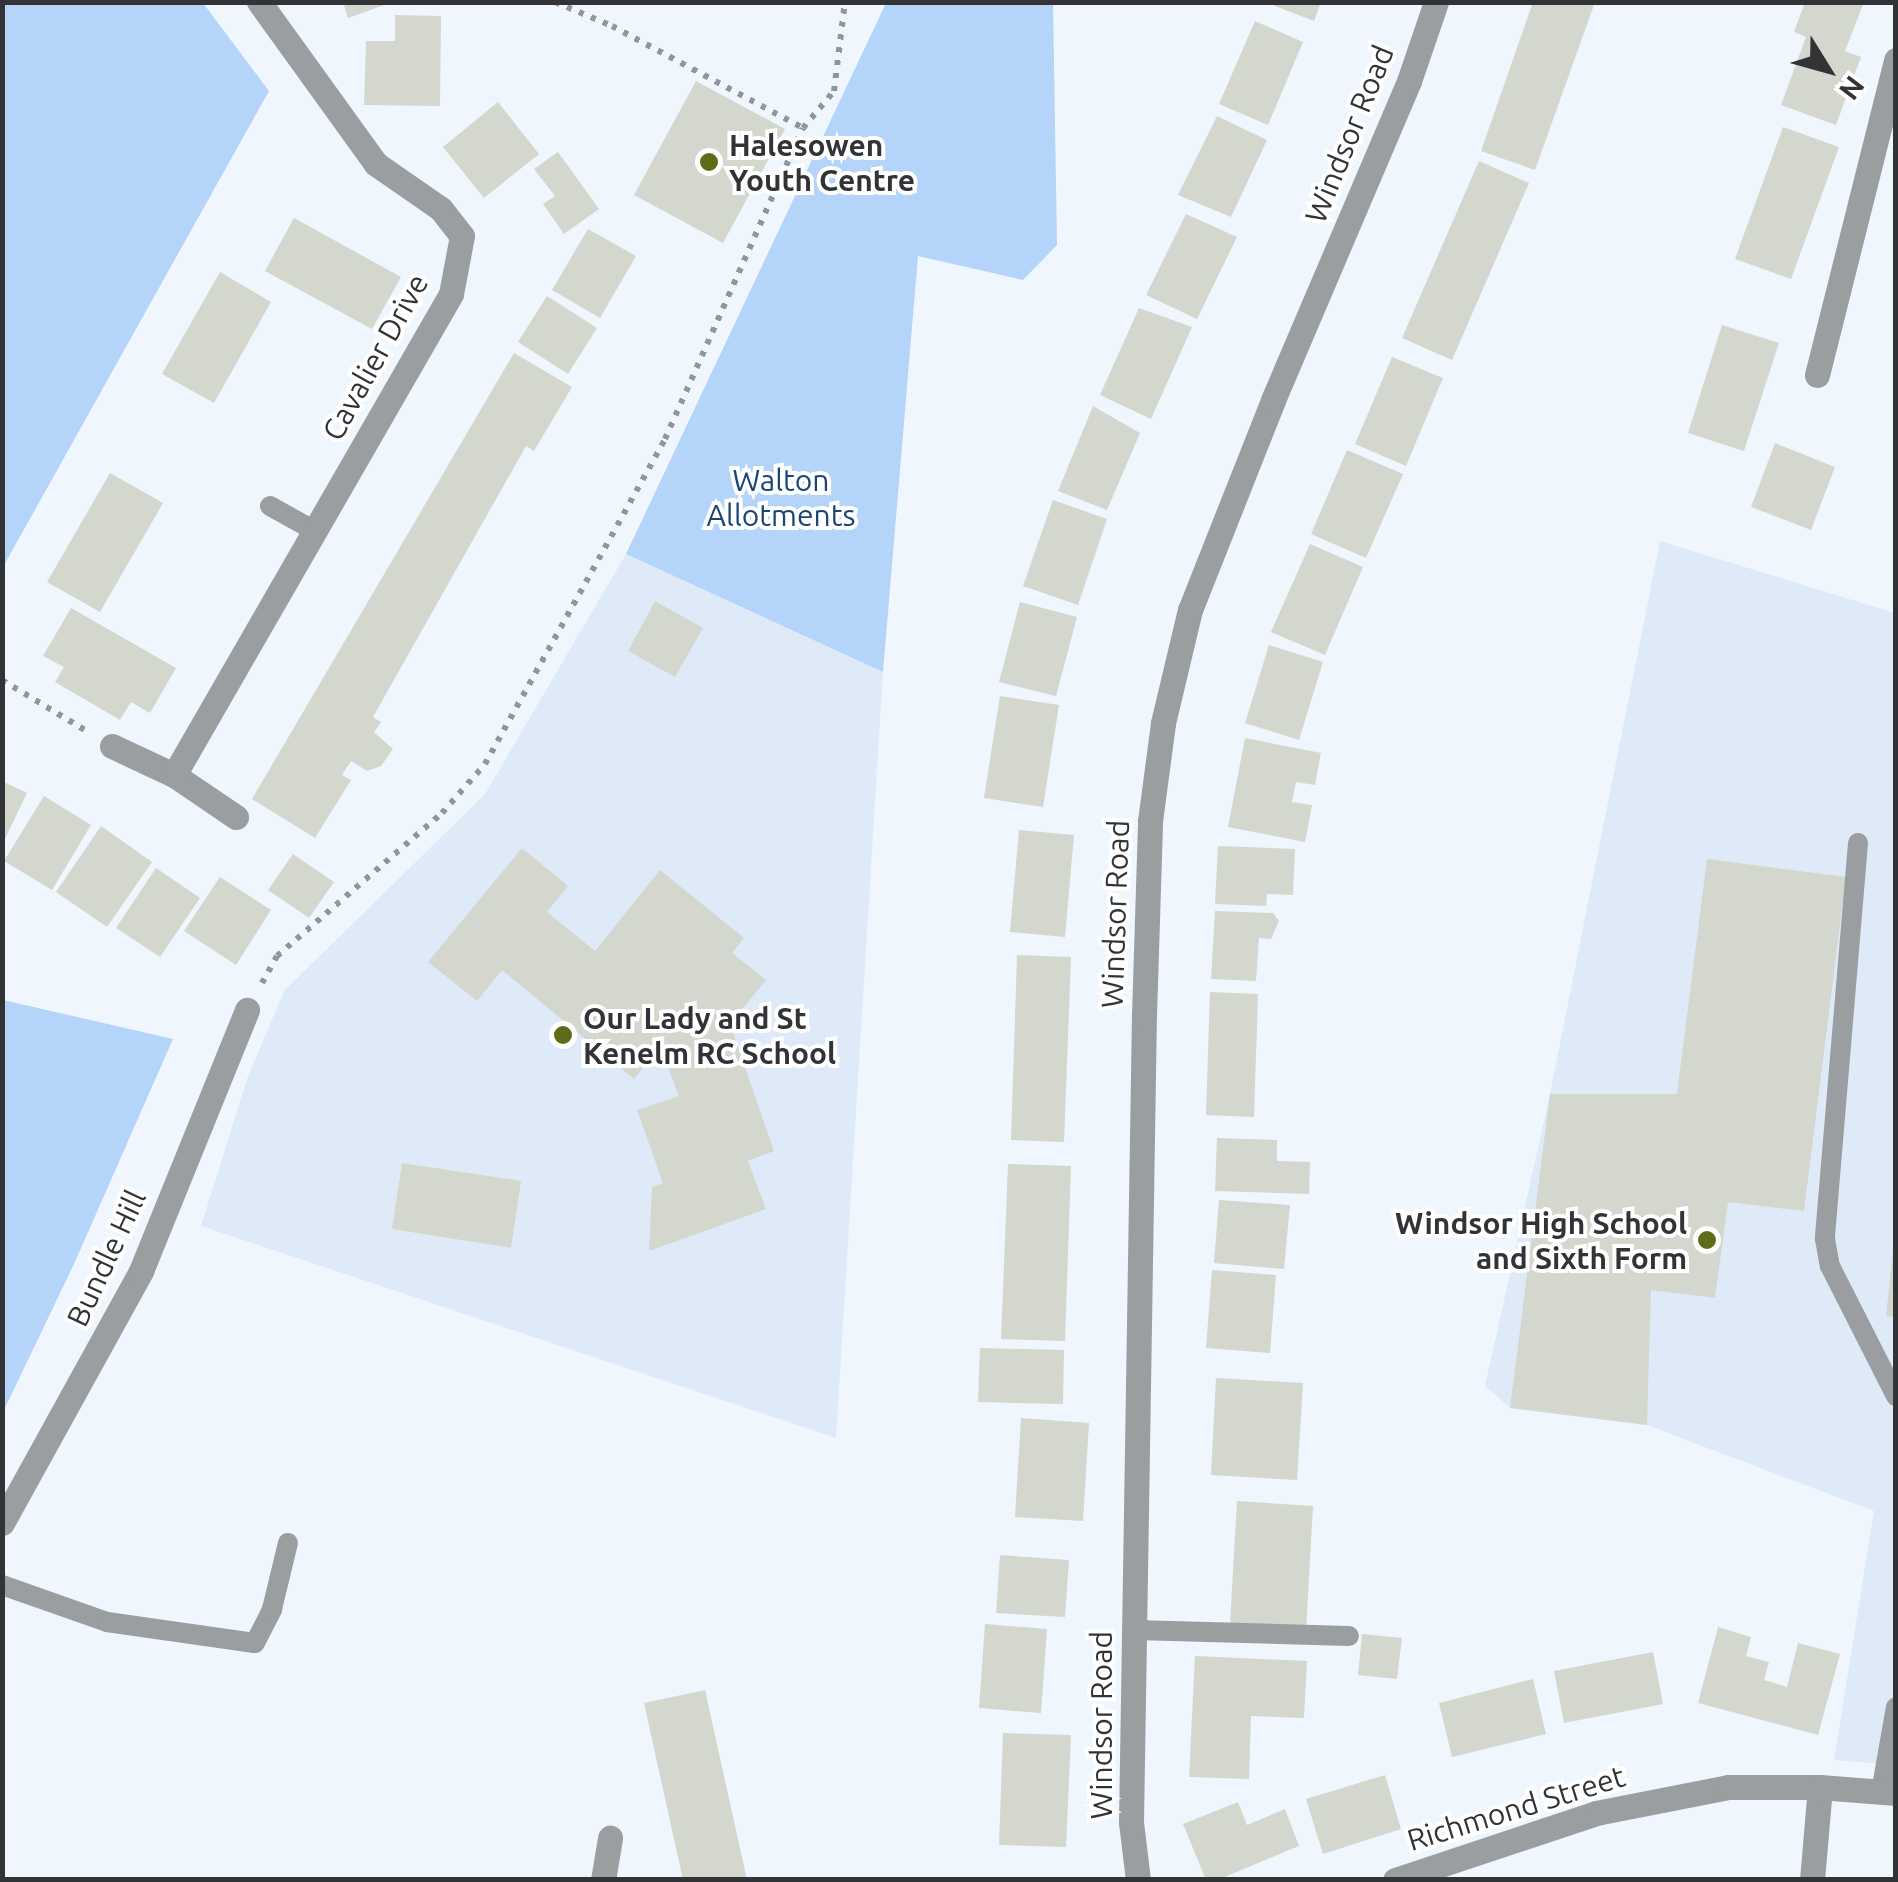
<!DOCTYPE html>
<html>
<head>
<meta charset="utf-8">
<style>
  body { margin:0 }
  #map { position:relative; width:1898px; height:1882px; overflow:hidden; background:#eff6fe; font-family:Ubuntu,sans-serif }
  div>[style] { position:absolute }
  .built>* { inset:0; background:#dfeaf9 }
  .green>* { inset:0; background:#b5d4fa }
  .building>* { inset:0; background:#d4d7cd }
  .path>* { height:6px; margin-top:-3px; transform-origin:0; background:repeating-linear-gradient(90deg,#91969b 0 5px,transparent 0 13px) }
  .service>* { height:20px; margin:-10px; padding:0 10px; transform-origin:10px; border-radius:10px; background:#9b9ea1 }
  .minor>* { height:25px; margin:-12.5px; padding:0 12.5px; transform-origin:12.5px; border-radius:12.5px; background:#9b9ea1 }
  .tertiary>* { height:25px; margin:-12.5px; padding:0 12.5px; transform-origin:12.5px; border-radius:12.5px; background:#9b9ea1 }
  .dots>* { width:28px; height:28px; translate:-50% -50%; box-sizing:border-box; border:5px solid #fff; border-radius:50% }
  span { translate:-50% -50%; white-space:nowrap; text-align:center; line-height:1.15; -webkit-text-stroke:8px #fff; paint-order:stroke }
  .street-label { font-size:30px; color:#313336 }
  .poi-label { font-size:30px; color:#313336; font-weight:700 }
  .left { translate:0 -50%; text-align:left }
  .right { translate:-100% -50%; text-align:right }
  .park-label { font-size:30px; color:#1b4575 }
  .frame { position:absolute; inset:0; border:5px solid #313336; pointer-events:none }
  .north { position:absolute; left:1778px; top:20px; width:100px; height:100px; -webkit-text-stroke:8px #fff; paint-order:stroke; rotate:127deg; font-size:28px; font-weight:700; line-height:40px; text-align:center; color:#313336 }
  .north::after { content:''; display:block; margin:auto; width:35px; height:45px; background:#313336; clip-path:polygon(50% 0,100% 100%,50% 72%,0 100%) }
</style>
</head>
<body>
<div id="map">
  <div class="built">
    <i style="clip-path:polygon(1660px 541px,1895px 613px,1895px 1765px,1834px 1760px,1874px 1511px,1647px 1425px,1510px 1408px,1485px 1386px,1550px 1094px)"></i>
    <i style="clip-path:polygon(626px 554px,883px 672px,836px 1438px,201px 1226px,247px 1079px,284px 991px,485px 794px)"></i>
  </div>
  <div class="green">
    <i style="clip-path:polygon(3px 2px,203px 3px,269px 91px,3px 567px)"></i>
    <i style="clip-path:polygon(886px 3px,1053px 3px,1057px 245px,1023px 280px,918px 256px,883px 672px,626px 554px)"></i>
    <i style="clip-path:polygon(3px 1000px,173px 1039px,74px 1264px,3px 1412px)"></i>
  </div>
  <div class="building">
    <i style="clip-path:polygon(343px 2px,390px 2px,390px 3px,348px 18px)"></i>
    <i style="clip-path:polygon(1265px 2px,1321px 2px,1314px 21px)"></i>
    <i style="clip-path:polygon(1533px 2px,1595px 2px,1535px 170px,1481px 151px)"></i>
    <i style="clip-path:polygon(1805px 2px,1864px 2px,1845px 51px,1861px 57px,1836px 125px,1781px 105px,1806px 37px,1794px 32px)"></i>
    <i style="clip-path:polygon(395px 15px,441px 16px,440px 106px,364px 105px,366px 41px,395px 41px)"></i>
    <i style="clip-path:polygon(1255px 21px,1303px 42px,1268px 125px,1219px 104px)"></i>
    <i style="clip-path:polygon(696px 81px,785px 129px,723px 243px,634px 195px)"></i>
    <i style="clip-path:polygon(498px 102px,539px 154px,484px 198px,443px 147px)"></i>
    <i style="clip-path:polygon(1217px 116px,1267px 140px,1231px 217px,1178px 195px)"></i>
    <i style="clip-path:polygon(1783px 127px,1839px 147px,1791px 279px,1735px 259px)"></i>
    <i style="clip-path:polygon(558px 152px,599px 209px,564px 234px,543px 204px,555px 196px,534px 169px)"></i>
    <i style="clip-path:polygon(1479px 161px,1529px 183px,1452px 360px,1402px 338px)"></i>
    <i style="clip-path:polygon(1186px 214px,1237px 237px,1197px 319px,1146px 295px)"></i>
    <i style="clip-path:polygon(294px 218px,401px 277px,372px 329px,265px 271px)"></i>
    <i style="clip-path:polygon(588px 229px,636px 256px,600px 318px,552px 290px)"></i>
    <i style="clip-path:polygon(220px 272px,271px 302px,214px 403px,162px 374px)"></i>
    <i style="clip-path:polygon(547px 296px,597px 328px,568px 374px,518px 342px)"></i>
    <i style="clip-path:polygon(1139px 308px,1192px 327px,1151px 419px,1100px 395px)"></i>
    <i style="clip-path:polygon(1722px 325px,1779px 343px,1744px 451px,1688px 433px)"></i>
    <i style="clip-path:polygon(514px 353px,572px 387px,534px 451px,526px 446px,373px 717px,381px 722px,374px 732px,393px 749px,381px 766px,367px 771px,351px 761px,342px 775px,351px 780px,315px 838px,252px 799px)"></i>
    <i style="clip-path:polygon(1392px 357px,1443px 378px,1406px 466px,1355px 444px)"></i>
    <i style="clip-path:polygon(1093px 406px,1140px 433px,1107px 510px,1058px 491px)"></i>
    <i style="clip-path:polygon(1775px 443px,1835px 467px,1811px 530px,1751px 507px)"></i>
    <i style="clip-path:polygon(1347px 450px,1403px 474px,1366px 558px,1311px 534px)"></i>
    <i style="clip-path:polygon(110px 473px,163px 503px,100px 612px,47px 582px)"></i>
    <i style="clip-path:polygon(1053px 500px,1107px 519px,1078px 605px,1023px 586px)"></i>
    <i style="clip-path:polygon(1310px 544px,1363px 567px,1325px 655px,1271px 632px)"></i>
    <i style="clip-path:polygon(655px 601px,703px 628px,675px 677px,628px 651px)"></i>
    <i style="clip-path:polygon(1020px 602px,1077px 617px,1056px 696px,999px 682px)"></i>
    <i style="clip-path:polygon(71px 608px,176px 668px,150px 713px,131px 702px,120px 720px,55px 682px,64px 667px,43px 656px)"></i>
    <i style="clip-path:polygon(1269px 645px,1323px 662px,1299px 740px,1245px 723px)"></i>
    <i style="clip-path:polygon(1000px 696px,1059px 705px,1043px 807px,984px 798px)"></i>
    <i style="clip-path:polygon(1245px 738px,1321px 753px,1315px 785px,1296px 782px,1292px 802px,1312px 805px,1305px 842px,1228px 827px)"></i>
    <i style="clip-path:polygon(2px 781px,27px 793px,2px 845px)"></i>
    <i style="clip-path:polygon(44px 796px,91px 825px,52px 890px,4px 861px)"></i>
    <i style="clip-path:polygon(101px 826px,152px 862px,107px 927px,56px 892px)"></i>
    <i style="clip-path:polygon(1019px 830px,1074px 835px,1065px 937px,1010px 932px)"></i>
    <i style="clip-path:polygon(1218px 846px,1295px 849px,1293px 895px,1267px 894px,1266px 906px,1215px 904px)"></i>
    <i style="clip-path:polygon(522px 848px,568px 886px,547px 912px,595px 951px,660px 870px,744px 938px,732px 953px,766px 980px,730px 1024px,774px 1151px,748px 1161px,766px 1209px,649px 1251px,652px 1187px,663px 1183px,637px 1110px,679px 1096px,660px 1047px,634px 1079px,502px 970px,477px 1001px,428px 962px)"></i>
    <i style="clip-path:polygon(293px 854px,334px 882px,309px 918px,268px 890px)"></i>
    <i style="clip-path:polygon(1707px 859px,1846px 877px,1804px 1211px,1728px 1202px,1715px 1298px,1651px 1290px,1647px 1425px,1510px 1408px,1550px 1094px,1677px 1094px)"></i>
    <i style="clip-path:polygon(156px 868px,200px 898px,160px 957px,116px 928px)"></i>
    <i style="clip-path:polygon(220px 877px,271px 910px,236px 965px,184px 931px)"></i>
    <i style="clip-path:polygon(1215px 911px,1273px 913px,1279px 921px,1271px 939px,1259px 938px,1256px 981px,1211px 979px)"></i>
    <i style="clip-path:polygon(1017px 955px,1071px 957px,1064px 1142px,1011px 1140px)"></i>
    <i style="clip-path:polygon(1210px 992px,1258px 994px,1254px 1117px,1206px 1115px)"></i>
    <i style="clip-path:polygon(1217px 1138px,1277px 1140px,1277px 1161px,1310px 1162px,1309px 1194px,1215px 1191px)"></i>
    <i style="clip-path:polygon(402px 1163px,521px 1181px,511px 1248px,392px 1229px)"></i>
    <i style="clip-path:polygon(1008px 1164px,1071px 1166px,1065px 1341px,1001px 1339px)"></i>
    <i style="clip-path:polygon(1219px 1200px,1290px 1205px,1284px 1269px,1214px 1263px)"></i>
    <i style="clip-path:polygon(1893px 1251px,1896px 1251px,1896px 1317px,1886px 1316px)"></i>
    <i style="clip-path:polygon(1212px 1270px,1276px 1275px,1270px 1353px,1206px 1348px)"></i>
    <i style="clip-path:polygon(980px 1348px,1064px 1350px,1063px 1404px,978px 1402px)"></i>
    <i style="clip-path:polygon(1216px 1378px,1303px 1383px,1297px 1480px,1211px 1475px)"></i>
    <i style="clip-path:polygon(1021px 1418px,1089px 1423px,1083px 1521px,1015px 1517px)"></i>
    <i style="clip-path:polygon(1237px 1501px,1313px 1506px,1306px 1630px,1230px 1625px)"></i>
    <i style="clip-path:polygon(1000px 1555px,1069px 1560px,1065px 1617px,996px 1613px)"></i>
    <i style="clip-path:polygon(985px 1624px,1047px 1629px,1041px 1713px,979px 1708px)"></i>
    <i style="clip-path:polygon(1718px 1627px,1751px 1637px,1746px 1656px,1769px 1662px,1764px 1680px,1787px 1687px,1798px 1643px,1840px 1654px,1818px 1735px,1698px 1703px)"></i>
    <i style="clip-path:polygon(1362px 1634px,1402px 1638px,1397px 1679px,1358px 1675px)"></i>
    <i style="clip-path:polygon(1653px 1652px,1663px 1704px,1564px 1723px,1554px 1671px)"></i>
    <i style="clip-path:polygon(1195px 1656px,1307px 1661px,1304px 1718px,1251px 1716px,1249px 1779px,1189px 1777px)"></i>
    <i style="clip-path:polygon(1533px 1679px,1546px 1734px,1452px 1757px,1439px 1703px)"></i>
    <i style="clip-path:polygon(705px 1690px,747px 1880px,683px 1880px,644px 1703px)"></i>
    <i style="clip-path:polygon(1003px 1733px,1071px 1735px,1066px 1847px,999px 1845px)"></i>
    <i style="clip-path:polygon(1385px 1775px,1401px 1829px,1323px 1854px,1306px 1799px)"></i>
    <i style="clip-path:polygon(1238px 1802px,1247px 1825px,1285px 1809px,1299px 1846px,1217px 1880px,1206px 1880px,1183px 1824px)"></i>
  </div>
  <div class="path">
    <i style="left:555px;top:2px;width:62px;rotate:22.8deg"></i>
    <i style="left:612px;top:26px;width:217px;rotate:28.1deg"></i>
    <i style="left:2px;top:680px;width:97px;rotate:31.1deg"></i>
    <i style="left:262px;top:983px;width:31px;rotate:-61deg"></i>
    <i style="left:277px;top:956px;width:218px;rotate:-40.9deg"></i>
    <i style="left:442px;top:813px;width:65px;rotate:-48.7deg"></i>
    <i style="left:485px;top:764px;width:372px;rotate:-61deg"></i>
    <i style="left:665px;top:439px;width:340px;rotate:-66.1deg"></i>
    <i style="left:803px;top:128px;width:48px;rotate:-50deg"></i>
    <i style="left:834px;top:91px;width:90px;rotate:-83deg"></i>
  </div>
  <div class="service">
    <i style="left:270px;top:506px;width:51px;rotate:29.1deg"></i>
    <i style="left:1858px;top:843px;width:397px;rotate:94.8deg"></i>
    <i style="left:1825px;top:1239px;width:27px;rotate:80deg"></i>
    <i style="left:1830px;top:1266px;width:146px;rotate:63.1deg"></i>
    <i style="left:2px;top:1585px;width:111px;rotate:19.4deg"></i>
    <i style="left:107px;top:1622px;width:149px;rotate:8.1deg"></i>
    <i style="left:255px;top:1643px;width:38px;rotate:-63deg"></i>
    <i style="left:272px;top:1609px;width:68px;rotate:-76.4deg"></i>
    <i style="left:1134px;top:1630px;width:215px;rotate:1.6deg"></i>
    <i style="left:1881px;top:1792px;width:86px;rotate:-80deg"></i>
  </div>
  <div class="minor">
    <i style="left:1817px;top:375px;width:325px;rotate:-75.9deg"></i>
    <i style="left:112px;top:746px;width:68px;rotate:25.1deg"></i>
    <i style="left:174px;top:775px;width:75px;rotate:34.1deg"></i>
    <i style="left:174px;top:775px;width:555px;rotate:-60.06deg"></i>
    <i style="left:451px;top:294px;width:59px;rotate:-79.3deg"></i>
    <i style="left:462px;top:236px;width:34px;rotate:-128deg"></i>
    <i style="left:441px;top:209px;width:79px;rotate:-145.3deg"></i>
    <i style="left:376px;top:164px;width:200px;rotate:-125.8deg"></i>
    <i style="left:2px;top:1523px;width:288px;rotate:-61.1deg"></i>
    <i style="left:141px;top:1271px;width:282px;rotate:-67.9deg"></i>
    <i style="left:603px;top:1880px;width:43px;rotate:-80.5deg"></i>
    <i style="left:1138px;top:1880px;width:58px;rotate:-96.9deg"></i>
    <i style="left:1131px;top:1822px;width:807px;rotate:-89.08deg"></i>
    <i style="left:1144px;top:1015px;width:194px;rotate:-88.2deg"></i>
    <i style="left:1150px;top:821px;width:99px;rotate:-82.4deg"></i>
    <i style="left:1163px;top:723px;width:116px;rotate:-76.6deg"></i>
    <i style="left:1190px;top:610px;width:226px;rotate:-68.4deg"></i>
    <i style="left:1273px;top:400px;width:347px;rotate:-66.9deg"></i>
    <i style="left:1409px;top:81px;width:83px;rotate:-71.1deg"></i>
    <i style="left:1812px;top:1880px;width:93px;rotate:-85.1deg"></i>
  </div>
  <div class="tertiary">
    <i style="left:1395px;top:1880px;width:212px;rotate:-18.4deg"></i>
    <i style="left:1596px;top:1813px;width:135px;rotate:-11.1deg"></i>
    <i style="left:1728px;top:1787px;width:92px"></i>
    <i style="left:1820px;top:1787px;width:76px;rotate:4.5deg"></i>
  </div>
  <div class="dots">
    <i style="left:709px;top:162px;background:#5c6c18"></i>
    <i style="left:563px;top:1035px;background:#5c6c18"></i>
    <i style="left:1707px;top:1240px;background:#5c6c18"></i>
  </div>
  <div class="street-label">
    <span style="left:1349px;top:134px;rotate:-68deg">Windsor Road</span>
    <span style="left:375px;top:357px;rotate:-61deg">Cavalier Drive</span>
    <span style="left:1115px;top:914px;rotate:-88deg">Windsor Road</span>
    <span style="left:106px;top:1258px;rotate:-65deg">Bundle Hill</span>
    <span style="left:1101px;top:1725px;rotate:-90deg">Windsor Road</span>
    <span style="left:1516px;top:1808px;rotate:-17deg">Richmond Street</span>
  </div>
  <div class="poi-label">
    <span class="left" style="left:729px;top:162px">Halesowen<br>Youth Centre</span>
    <span class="left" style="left:583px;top:1035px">Our Lady and St<br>Kenelm RC School</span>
    <span class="right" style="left:1687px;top:1240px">Windsor High School<br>and Sixth Form</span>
  </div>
  <div class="park-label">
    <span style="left:781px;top:497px">Walton<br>Allotments</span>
  </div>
  <div class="frame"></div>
  <div class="north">N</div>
</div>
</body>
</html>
